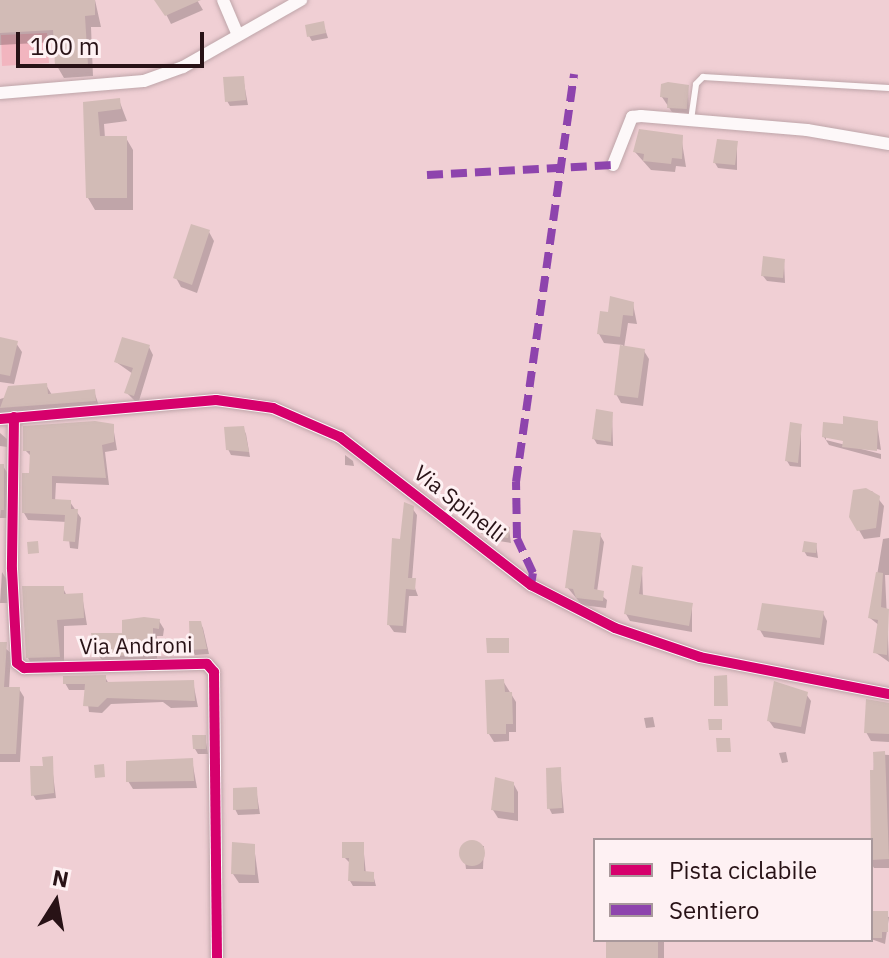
<!DOCTYPE html>
<html>
<head>
<meta charset="utf-8">
<style>
  body { margin:0 }
  #map { position:relative; width:889px; height:958px; overflow:hidden; background:#f0cfd4; font-family:"IBM Plex Sans",sans-serif }
  div>[style] { position:absolute }
  .green>* { inset:0; background:#f2b5bf }
  .shadow>* { inset:0; background:#0003 }
  .building>* { inset:0; background:#d2bbb6 }
  .round { border-radius:50% }
  .roads { filter:drop-shadow(0 0 2px #bea5a9) drop-shadow(0 0 2px #bea5a9) }
  .service>* { height:6px; margin:-3px; padding:0 3px; transform-origin:3px; border-radius:3px; background:#fdf8f9 }
  .minor>* { height:12px; margin:-6px; padding:0 6px; transform-origin:6px; border-radius:6px; background:#fdf8f9 }
  .quiet>* { height:8px; margin-top:-4px; transform-origin:0; background:repeating-linear-gradient(90deg,#8e44ad 0 16px,transparent 0 24px) }
  .cycleway>* { height:10px; margin:-5px; padding:0 5px; transform-origin:5px; border-radius:5px; background:#d6006c }
  span { translate:-50% -50%; white-space:nowrap; text-align:center; line-height:1.15; -webkit-text-stroke:6px #fef1f3; paint-order:stroke }
  .street-label { font-size:22px; color:#281216 }
  .legend { position:absolute; left:593px; top:838px; width:280px; height:104px; box-sizing:border-box; background:#fef1f3; border:2px solid #a8989b; margin:0; padding:10px 14px; list-style:none; font-size:24px; color:#281216 }
  .legend li { display:flex; align-items:center; gap:16px; height:40px }
  .legend b { width:40px; border:2px solid #a8989b }
  .north { position:absolute; left:16px; top:862px; width:80px; height:80px; -webkit-text-stroke:6px #fef1f3; paint-order:stroke; rotate:11deg; font-size:22px; font-weight:700; line-height:32px; text-align:center; color:#281216 }
  .north::after { content:''; display:block; margin:auto; width:28px; height:36px; background:#281216; clip-path:polygon(50% 0,100% 100%,50% 72%,0 100%) }
  .scale { position:absolute; left:16px; top:32px; width:188px; height:36px; box-sizing:border-box; border:4px solid #281216; border-top:0; padding-left:10px; font-size:24px; line-height:28px; white-space:nowrap; color:#281216; -webkit-text-stroke:6px #fef1f3; paint-order:stroke }
</style>
</head>
<body>
<div id="map">
  <div class="green">
    <i style="clip-path:polygon(47px 33px,49px 63px,2px 66px,1px 35px)"></i>
  </div>
  <div class="shadow">
    <i style="clip-path:polygon(95px 0,101px 27px,91px 27px,93px 76px,64px 78px,57px 66px,55px 42px,0 45px,0 1px)"></i>
    <i style="clip-path:polygon(159px 0,197px 0,203px 10px,171px 24px)"></i>
    <i style="clip-path:polygon(323px 23px,328px 38px,312px 41px,309px 36px)"></i>
    <i style="clip-path:polygon(243px 78px,248px 105px,230px 106px,227px 101px)"></i>
    <i style="clip-path:polygon(688px 87px,689px 113px,672px 112px,662px 97px)"></i>
    <i style="clip-path:polygon(119px 100px,127px 121px,104px 124px,105px 138px,126px 138px,133px 150px,133px 210px,95px 210px,88px 198px,85px 103px)"></i>
    <i style="clip-path:polygon(681px 136px,686px 167px,676px 166px,675px 172px,651px 170px,635px 152px)"></i>
    <i style="clip-path:polygon(737px 143px,737px 170px,718px 168px,715px 163px)"></i>
    <i style="clip-path:polygon(209px 232px,214px 241px,197px 293px,181px 287px,176px 278px)"></i>
    <i style="clip-path:polygon(784px 261px,785px 283px,767px 281px,763px 276px)"></i>
    <i style="clip-path:polygon(633px 304px,637px 324px,628px 323px,624px 348px,644px 351px,649px 359px,643px 406px,621px 403px,616px 394px,623px 345px,604px 343px,599px 334px,610px 314px)"></i>
    <i style="clip-path:polygon(0 339px,16px 343px,22px 352px,14px 384px,0 382px)"></i>
    <i style="clip-path:polygon(149px 347px,153px 355px,138px 404px,127px 393px,133px 374px,116px 362px)"></i>
    <i style="clip-path:polygon(46px 385px,52px 395px,94px 391px,100px 409px,0 415px,0 399px)"></i>
    <i style="clip-path:polygon(612px 413px,613px 446px,597px 444px,594px 439px)"></i>
    <i style="clip-path:polygon(877px 423px,881px 450px,826px 436px,826px 440px,881px 454px,881px 459px,829px 445px,824px 437px)"></i>
    <i style="clip-path:polygon(113px 426px,117px 450px,105px 452px,109px 485px,56px 483px,55px 502px,70px 502px,81px 518px,78px 549px,70px 548px,67px 522px,28px 520px,24px 513px,32px 457px,25px 450px)"></i>
    <i style="clip-path:polygon(801px 426px,801px 467px,790px 466px,787px 461px)"></i>
    <i style="clip-path:polygon(243px 428px,246px 434px,250px 457px,231px 455px,228px 449px)"></i>
    <i style="clip-path:polygon(0 433px,7px 439px,7px 447px,0 446px)"></i>
    <i style="clip-path:polygon(345px 455px,353px 461px,354px 466px,345px 465px)"></i>
    <i style="clip-path:polygon(3px 466px,8px 474px,7px 518px,0 518px)"></i>
    <i style="clip-path:polygon(872px 491px,884px 506px,880px 537px,864px 539px,851px 516px,855px 492px)"></i>
    <i style="clip-path:polygon(412px 508px,417px 515px,412px 580px,418px 596px,409px 596px,406px 633px,394px 632px,389px 625px)"></i>
    <i style="clip-path:polygon(509px 529px,511px 543px,486px 539px,483px 533px)"></i>
    <i style="clip-path:polygon(600px 535px,604px 542px,597px 592px,607px 600px,606px 608px,582px 605px,567px 587px)"></i>
    <i style="clip-path:polygon(889px 538px,889px 575px,885px 575px,889px 662px,876px 653px,880px 626px,870px 618px,883px 539px)"></i>
    <i style="clip-path:polygon(816px 544px,818px 558px,807px 556px,804px 551px)"></i>
    <i style="clip-path:polygon(642px 569px,643px 597px,692px 605px,692px 632px,630px 621px,626px 614px)"></i>
    <i style="clip-path:polygon(2px 572px,7px 580px,8px 603px,0 603px)"></i>
    <i style="clip-path:polygon(63px 588px,67px 596px,82px 595px,87px 625px,64px 626px,64px 664px,32px 665px,28px 658px)"></i>
    <i style="clip-path:polygon(823px 613px,827px 621px,824px 645px,764px 637px,760px 630px)"></i>
    <i style="clip-path:polygon(159px 621px,164px 629px,163px 636px,157px 636px,157px 661px,106px 665px,98px 655px,124px 635px)"></i>
    <i style="clip-path:polygon(200px 623px,203px 628px,209px 654px,195px 655px,192px 649px)"></i>
    <i style="clip-path:polygon(0 644px,11px 653px,9px 689px,19px 689px,24px 697px,20px 762px,0 762px)"></i>
    <i style="clip-path:polygon(105px 677px,109px 684px,193px 682px,198px 707px,171px 708px,163px 702px,111px 704px,102px 713px,89px 712px,86px 690px,69px 690px,65px 683px)"></i>
    <i style="clip-path:polygon(503px 681px,516px 702px,516px 732px,509px 732px,509px 741px,494px 742px,489px 734px)"></i>
    <i style="clip-path:polygon(806px 694px,811px 701px,805px 734px,774px 728px,769px 721px)"></i>
    <i style="clip-path:polygon(889px 704px,889px 742px,871px 741px,866px 732px)"></i>
    <i style="clip-path:polygon(644px 718px,653px 717px,655px 727px,646px 728px)"></i>
    <i style="clip-path:polygon(205px 737px,208px 754px,198px 754px,195px 749px)"></i>
    <i style="clip-path:polygon(786px 752px,788px 762px,782px 763px,779px 753px)"></i>
    <i style="clip-path:polygon(874px 754px,889px 755px,889px 868px,874px 868px,871px 863px)"></i>
    <i style="clip-path:polygon(51px 758px,56px 798px,36px 800px,33px 795px)"></i>
    <i style="clip-path:polygon(192px 760px,197px 788px,133px 789px,128px 781px)"></i>
    <i style="clip-path:polygon(560px 769px,564px 813px,552px 814px,549px 808px)"></i>
    <i style="clip-path:polygon(513px 783px,518px 792px,518px 821px,498px 818px,493px 810px)"></i>
    <i style="clip-path:polygon(256px 789px,260px 814px,238px 815px,235px 809px)"></i>
    <i style="clip-path:polygon(363px 844px,366px 874px,373px 874px,376px 886px,353px 886px,350px 881px,350px 863px,344px 857px)"></i>
    <i style="clip-path:polygon(254px 846px,259px 883px,239px 883px,233px 874px)"></i>
    <i style="clip-path:polygon(463px 846px,484px 846px,483px 869px,466px 869px)"></i>
    <i style="clip-path:polygon(871px 913px,889px 917px,885px 944px,871px 939px)"></i>
    <i style="clip-path:polygon(608px 940px,664px 940px,664px 958px,608px 958px)"></i>
    <i style="clip-path:polygon(783px 940px,856px 940px,784px 942px)"></i>
  </div>
  <div class="building">
    <i style="clip-path:polygon(0 0,95px 0,95px 15px,85px 16px,88px 65px,55px 66px,53px 30px,0 33px)"></i>
    <i style="clip-path:polygon(154px 0,201px 0,165px 16px)"></i>
    <i style="clip-path:polygon(324px 21px,326px 33px,307px 37px,305px 25px)"></i>
    <i style="clip-path:polygon(244px 76px,246px 100px,225px 102px,223px 77px)"></i>
    <i style="clip-path:polygon(668px 82px,689px 85px,687px 109px,667px 108px,668px 98px,660px 97px,661px 84px)"></i>
    <i style="clip-path:polygon(120px 98px,121px 109px,98px 112px,100px 136px,127px 136px,127px 198px,86px 198px,83px 102px)"></i>
    <i style="clip-path:polygon(639px 129px,683px 135px,682px 159px,672px 158px,671px 164px,643px 161px,644px 154px,633px 152px)"></i>
    <i style="clip-path:polygon(717px 139px,738px 141px,735px 165px,713px 163px)"></i>
    <i style="clip-path:polygon(191px 224px,210px 230px,192px 285px,173px 278px)"></i>
    <i style="clip-path:polygon(763px 256px,785px 259px,783px 278px,761px 276px)"></i>
    <i style="clip-path:polygon(610px 296px,634px 302px,633px 316px,623px 315px,620px 337px,597px 334px,600px 311px,608px 312px)"></i>
    <i style="clip-path:polygon(0 337px,18px 341px,10px 376px,0 374px)"></i>
    <i style="clip-path:polygon(122px 337px,150px 345px,134px 396px,124px 393px,133px 368px,114px 362px)"></i>
    <i style="clip-path:polygon(620px 345px,645px 349px,638px 398px,614px 395px)"></i>
    <i style="clip-path:polygon(47px 383px,48px 394px,95px 389px,96px 401px,0 408px,8px 386px)"></i>
    <i style="clip-path:polygon(596px 409px,613px 412px,611px 442px,592px 439px)"></i>
    <i style="clip-path:polygon(843px 416px,878px 421px,877px 451px,842px 447px,843px 441px,822px 437px,823px 422px,843px 424px)"></i>
    <i style="clip-path:polygon(95px 421px,114px 424px,114px 442px,102px 445px,106px 478px,52px 476px,52px 499px,71px 500px,71px 509px,78px 509px,75px 542px,63px 541px,65px 515px,22px 513px,22px 473px,29px 473px,30px 451px,23px 451px,23px 426px)"></i>
    <i style="clip-path:polygon(790px 422px,802px 424px,798px 463px,785px 461px)"></i>
    <i style="clip-path:polygon(244px 426px,249px 452px,226px 450px,224px 427px)"></i>
    <i style="clip-path:polygon(0 464px,4px 464px,4px 510px,0 510px)"></i>
    <i style="clip-path:polygon(866px 488px,880px 496px,876px 528px,857px 531px,849px 517px,853px 490px)"></i>
    <i style="clip-path:polygon(404px 502px,414px 506px,408px 578px,416px 578px,415px 590px,406px 589px,403px 626px,387px 625px,392px 538px,400px 539px)"></i>
    <i style="clip-path:polygon(483px 523px,510px 527px,508px 538px,481px 534px)"></i>
    <i style="clip-path:polygon(573px 530px,601px 533px,594px 589px,604px 591px,603px 601px,576px 598px,573px 589px,565px 588px)"></i>
    <i style="clip-path:polygon(38px 541px,39px 553px,28px 554px,27px 542px)"></i>
    <i style="clip-path:polygon(804px 541px,817px 543px,816px 553px,802px 552px)"></i>
    <i style="clip-path:polygon(632px 565px,643px 567px,639px 594px,693px 603px,689px 626px,624px 614px)"></i>
    <i style="clip-path:polygon(876px 572px,883px 573px,881px 607px,889px 609px,887px 655px,873px 653px,878px 620px,868px 618px)"></i>
    <i style="clip-path:polygon(22px 586px,64px 586px,64px 594px,83px 593px,84px 618px,57px 620px,60px 657px,26px 658px)"></i>
    <i style="clip-path:polygon(762px 603px,824px 611px,820px 638px,757px 630px)"></i>
    <i style="clip-path:polygon(144px 617px,160px 619px,159px 629px,153px 628px,153px 654px,99px 657px,94px 653px,91px 633px,122px 633px,122px 620px)"></i>
    <i style="clip-path:polygon(189px 621px,201px 621px,207px 649px,190px 650px)"></i>
    <i style="clip-path:polygon(486px 638px,509px 638px,509px 653px,487px 653px)"></i>
    <i style="clip-path:polygon(0 642px,7px 642px,4px 687px,20px 687px,16px 754px,0 754px)"></i>
    <i style="clip-path:polygon(106px 675px,106px 682px,194px 680px,195px 701px,107px 698px,98px 707px,83px 706px,85px 684px,63px 684px,63px 676px)"></i>
    <i style="clip-path:polygon(727px 675px,728px 706px,714px 706px,714px 676px)"></i>
    <i style="clip-path:polygon(504px 679px,505px 692px,512px 692px,513px 724px,506px 724px,506px 734px,487px 734px,485px 680px)"></i>
    <i style="clip-path:polygon(774px 681px,808px 692px,801px 727px,767px 721px)"></i>
    <i style="clip-path:polygon(866px 699px,889px 703px,889px 734px,864px 733px)"></i>
    <i style="clip-path:polygon(708px 719px,722px 719px,722px 730px,709px 730px)"></i>
    <i style="clip-path:polygon(192px 735px,206px 735px,206px 749px,193px 749px)"></i>
    <i style="clip-path:polygon(716px 738px,730px 738px,731px 752px,717px 752px)"></i>
    <i style="clip-path:polygon(885px 751px,889px 859px,871px 860px,870px 770px,874px 770px,873px 752px)"></i>
    <i style="clip-path:polygon(53px 756px,54px 793px,31px 796px,30px 766px,43px 766px,42px 757px)"></i>
    <i style="clip-path:polygon(193px 758px,194px 781px,126px 782px,126px 761px)"></i>
    <i style="clip-path:polygon(104px 764px,105px 777px,95px 778px,94px 765px)"></i>
    <i style="clip-path:polygon(561px 767px,562px 808px,547px 809px,546px 768px)"></i>
    <i style="clip-path:polygon(495px 777px,514px 782px,514px 813px,491px 810px)"></i>
    <i style="clip-path:polygon(257px 787px,258px 809px,233px 810px,233px 788px)"></i>
    <i class="round" style="left:459px;top:840px;width:26px;height:26px"></i>
    <i style="clip-path:polygon(232px 842px,255px 844px,255px 875px,231px 874px)"></i>
    <i style="clip-path:polygon(342px 842px,364px 842px,364px 871px,374px 872px,374px 882px,348px 881px,349px 858px,342px 858px)"></i>
    <i style="clip-path:polygon(871px 911px,888px 911px,888px 932px,882px 932px,882px 938px,871px 938px)"></i>
    <i style="clip-path:polygon(606px 940px,658px 940px,658px 958px,606px 958px)"></i>
  </div>
  <div class="roads">
    <div class="service">
      <i style="left:691px;top:120px;width:36px;rotate:-82deg"></i>
      <i style="left:696px;top:84px;width:10px;rotate:-45deg"></i>
      <i style="left:703px;top:77px;width:186px;rotate:3.4deg"></i>
    </div>
    <div class="minor">
      <i style="left:223px;top:0;width:38px;rotate:67deg"></i>
      <i style="left:0;top:93px;width:144px;rotate:-4.8deg"></i>
      <i style="left:144px;top:81px;width:41px;rotate:-19.7deg"></i>
      <i style="left:183px;top:67px;width:136px;rotate:-29.6deg"></i>
      <i style="left:613px;top:165px;width:52px;rotate:-68.4deg"></i>
      <i style="left:632px;top:117px;width:9px;rotate:-6deg"></i>
      <i style="left:641px;top:116px;width:167px;rotate:4.8deg"></i>
      <i style="left:807px;top:130px;width:83px;rotate:9.7deg"></i>
      <i style="left:14px;top:417px;width:152px;rotate:90.8deg"></i>
      <i style="left:12px;top:569px;width:94px;rotate:87deg"></i>
      <i style="left:17px;top:663px;width:9px;rotate:36deg"></i>
      <i style="left:24px;top:668px;width:183px;rotate:-1.3deg"></i>
      <i style="left:207px;top:664px;width:11px;rotate:49deg"></i>
      <i style="left:214px;top:672px;width:286px;rotate:89.4deg"></i>
      <i style="left:0;top:419px;width:217px;rotate:-5deg"></i>
      <i style="left:216px;top:400px;width:58px;rotate:8deg"></i>
      <i style="left:273px;top:408px;width:73px;rotate:23.4deg"></i>
      <i style="left:340px;top:437px;width:242px;rotate:37.8deg"></i>
      <i style="left:531px;top:585px;width:94px;rotate:27.1deg"></i>
      <i style="left:615px;top:628px;width:90px;rotate:18.8deg"></i>
      <i style="left:700px;top:657px;width:193px;rotate:11.1deg"></i>
    </div>
  </div>
  <div class="quiet">
    <i style="left:427px;top:175px;width:186px;rotate:-3.1deg"></i>
    <i style="left:531px;top:585px;width:12px;rotate:-81deg"></i>
    <i style="left:533px;top:573px;width:38px;rotate:-115deg"></i>
    <i style="left:517px;top:538px;width:56px;rotate:-91deg"></i>
    <i style="left:516px;top:482px;width:412px;rotate:-81.9deg"></i>
  </div>
  <div class="cycleway">
    <i style="left:14px;top:417px;width:152px;rotate:90.8deg"></i>
    <i style="left:12px;top:569px;width:94px;rotate:87deg"></i>
    <i style="left:17px;top:663px;width:9px;rotate:36deg"></i>
    <i style="left:24px;top:668px;width:183px;rotate:-1.3deg"></i>
    <i style="left:207px;top:664px;width:11px;rotate:49deg"></i>
    <i style="left:214px;top:672px;width:286px;rotate:89.4deg"></i>
    <i style="left:0;top:419px;width:217px;rotate:-5deg"></i>
    <i style="left:216px;top:400px;width:58px;rotate:8deg"></i>
    <i style="left:273px;top:408px;width:73px;rotate:23.4deg"></i>
    <i style="left:340px;top:437px;width:242px;rotate:37.8deg"></i>
    <i style="left:531px;top:585px;width:94px;rotate:27.1deg"></i>
    <i style="left:615px;top:628px;width:90px;rotate:18.8deg"></i>
    <i style="left:700px;top:657px;width:193px;rotate:11.1deg"></i>
  </div>
  <div class="street-label">
    <span style="left:460px;top:503px;rotate:38deg">Via Spinelli</span>
    <span style="left:136px;top:645px;rotate:-1deg">Via Androni</span>
  </div>
  <ul class="legend">
  <li><b style="height:10px;background:#d6006c"></b>Pista ciclabile</li>
  <li><b style="height:10px;background:#8e44ad"></b>Sentiero</li>
  </ul>
  <div class="north">N</div>
  <div class="scale">100 m</div>
</div>
</body>
</html>
